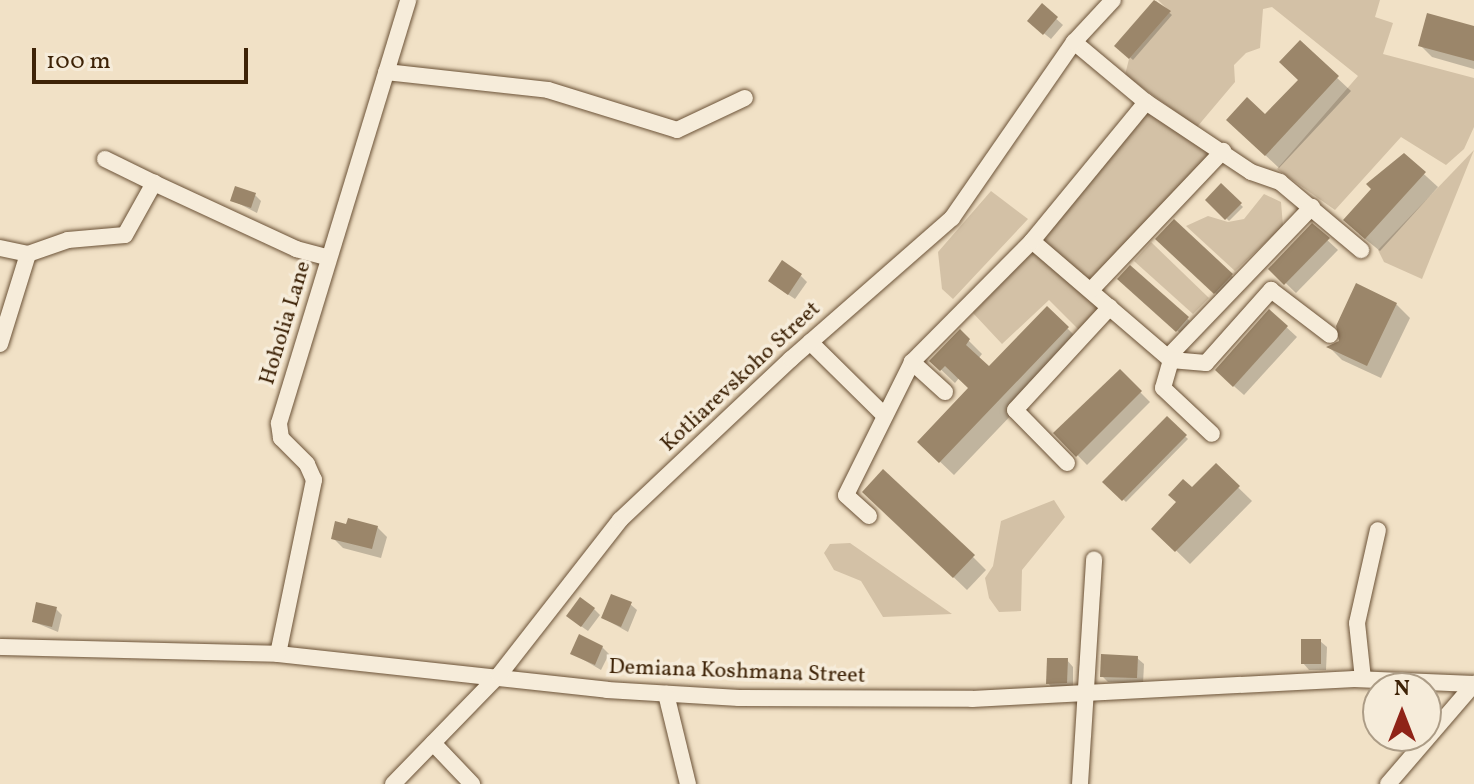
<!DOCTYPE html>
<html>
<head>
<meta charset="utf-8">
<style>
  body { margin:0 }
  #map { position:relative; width:1474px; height:784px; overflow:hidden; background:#f1e1c6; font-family:Vollkorn,serif }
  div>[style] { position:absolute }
  .green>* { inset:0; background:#d3c1a6 }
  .shadow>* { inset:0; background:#0003 }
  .building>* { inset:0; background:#9b866a }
  .roads { filter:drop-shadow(0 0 2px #6b5237) drop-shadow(0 0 2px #6b5237) }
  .minor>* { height:16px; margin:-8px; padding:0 8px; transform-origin:8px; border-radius:8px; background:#f6ecda }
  span { translate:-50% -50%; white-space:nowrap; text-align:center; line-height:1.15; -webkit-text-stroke:7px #f6ecda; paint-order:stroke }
  .street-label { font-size:22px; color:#3e2307 }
  .north { position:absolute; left:1362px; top:672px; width:80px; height:80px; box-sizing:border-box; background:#f6ecda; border:2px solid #ac9c86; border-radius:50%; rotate:0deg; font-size:22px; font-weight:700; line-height:32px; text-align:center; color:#3e2307 }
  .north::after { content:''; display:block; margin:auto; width:28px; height:36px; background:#8f2418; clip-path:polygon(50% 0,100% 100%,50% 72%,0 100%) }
  .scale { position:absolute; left:32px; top:48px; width:216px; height:36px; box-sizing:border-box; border:4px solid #3e2307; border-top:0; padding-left:10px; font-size:24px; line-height:28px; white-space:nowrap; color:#3e2307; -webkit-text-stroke:6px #f6ecda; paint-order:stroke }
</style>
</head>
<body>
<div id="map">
  <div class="green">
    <i style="clip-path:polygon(1158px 0,1380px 0,1375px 17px,1393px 23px,1383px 54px,1474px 78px,1474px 127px,1464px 149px,1446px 165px,1401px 137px,1335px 210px,1277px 169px,1358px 76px,1272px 7px,1263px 9px,1260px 48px,1246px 53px,1234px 65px,1235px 82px,1197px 127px,1125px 75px,1129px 59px,1170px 12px)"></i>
    <i style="clip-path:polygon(1148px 109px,1209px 149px,1208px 158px,1091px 282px,1041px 239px)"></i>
    <i style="clip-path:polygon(1474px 150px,1422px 279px,1384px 262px,1378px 250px)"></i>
    <i style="clip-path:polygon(991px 191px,1028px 219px,953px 299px,942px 289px,938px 252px)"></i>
    <i style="clip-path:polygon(1264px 194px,1281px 202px,1283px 226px,1235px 271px,1186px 226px,1208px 216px,1228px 222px,1244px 219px)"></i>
    <i style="clip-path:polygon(1151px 242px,1209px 298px,1193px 314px,1134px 261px)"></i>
    <i style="clip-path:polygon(1033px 250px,1101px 309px,1080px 331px,1049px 300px,1002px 344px,973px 313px)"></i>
    <i style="clip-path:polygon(1054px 500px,1065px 517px,1022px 570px,1021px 611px,999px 612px,989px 598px,985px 578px,993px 566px,1001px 521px)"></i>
    <i style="clip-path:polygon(850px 543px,952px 614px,883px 617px,861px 581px,834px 570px,824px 553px,830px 544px)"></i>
  </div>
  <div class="shadow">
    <i style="clip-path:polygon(1156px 1px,1172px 15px,1133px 60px,1117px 46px)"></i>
    <i style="clip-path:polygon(1042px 6px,1063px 25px,1051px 39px,1036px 27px)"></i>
    <i style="clip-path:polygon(1474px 28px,1474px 69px,1432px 57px,1420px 45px)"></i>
    <i style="clip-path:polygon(1300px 43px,1351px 91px,1279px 168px,1242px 133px,1266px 117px,1300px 80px)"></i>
    <i style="clip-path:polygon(1404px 156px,1438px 187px,1380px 251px,1359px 234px)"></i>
    <i style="clip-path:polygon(1221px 186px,1243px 207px,1229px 221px,1208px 200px)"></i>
    <i style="clip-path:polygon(255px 195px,261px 201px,257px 213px,232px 200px)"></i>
    <i style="clip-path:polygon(1312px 226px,1338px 250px,1296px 293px,1271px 269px)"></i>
    <i style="clip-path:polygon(1167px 249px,1231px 275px,1241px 285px,1225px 302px)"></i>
    <i style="clip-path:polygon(1130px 267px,1190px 321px,1180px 333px,1120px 279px)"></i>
    <i style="clip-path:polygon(801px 276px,807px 282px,795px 299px,777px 287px)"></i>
    <i style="clip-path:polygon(1396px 304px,1410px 318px,1381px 378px,1342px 360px,1330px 348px)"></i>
    <i style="clip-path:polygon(1047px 308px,1081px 342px,954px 475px,933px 455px,970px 388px,959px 378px,955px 383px,932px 361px,960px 332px,982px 354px,978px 359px,989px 369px)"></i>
    <i style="clip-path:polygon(1269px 311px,1297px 337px,1244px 395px,1227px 380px)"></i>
    <i style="clip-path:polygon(1120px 372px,1150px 402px,1087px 465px,1056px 433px)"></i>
    <i style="clip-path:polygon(1167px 419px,1188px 439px,1126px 502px,1105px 482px)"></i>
    <i style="clip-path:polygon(1216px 466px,1252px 501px,1190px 564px,1154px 529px)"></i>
    <i style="clip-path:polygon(878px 505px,973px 557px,986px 570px,967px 590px)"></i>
    <i style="clip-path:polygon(377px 527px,387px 537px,381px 558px,343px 548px,333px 538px)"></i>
    <i style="clip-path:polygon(630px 604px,637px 610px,628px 632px,603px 618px)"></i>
    <i style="clip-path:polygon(56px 609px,62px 615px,58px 632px,34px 622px)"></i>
    <i style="clip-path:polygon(594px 609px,600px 615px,588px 631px,575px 622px)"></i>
    <i style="clip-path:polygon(1320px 641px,1327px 647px,1326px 670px,1309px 670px,1303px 663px)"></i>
    <i style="clip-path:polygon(602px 647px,609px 654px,601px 670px,572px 653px)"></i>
    <i style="clip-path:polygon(1137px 658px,1144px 664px,1143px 684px,1108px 682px,1102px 676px)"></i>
    <i style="clip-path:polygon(1067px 660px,1073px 667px,1073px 689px,1054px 690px,1048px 683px)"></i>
  </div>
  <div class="building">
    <i style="clip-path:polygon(1154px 0,1171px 11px,1129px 59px,1114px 46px)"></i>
    <i style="clip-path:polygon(1042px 3px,1058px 17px,1043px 35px,1027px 21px)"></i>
    <i style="clip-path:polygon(1427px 13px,1474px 26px,1474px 61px,1418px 46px)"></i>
    <i style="clip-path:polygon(1300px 40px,1339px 76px,1265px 156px,1226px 120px,1247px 97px,1265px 114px,1298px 80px,1279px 62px)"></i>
    <i style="clip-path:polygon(1404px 153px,1426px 172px,1365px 239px,1343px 220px,1371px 189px,1366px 184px)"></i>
    <i style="clip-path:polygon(1221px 183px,1242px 203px,1225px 220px,1205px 200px)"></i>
    <i style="clip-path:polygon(235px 186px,256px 193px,251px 208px,230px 201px)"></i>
    <i style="clip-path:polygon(1174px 219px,1233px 274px,1214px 294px,1155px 239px)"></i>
    <i style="clip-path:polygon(1312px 223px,1330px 238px,1284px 285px,1268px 269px)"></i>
    <i style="clip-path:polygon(782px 260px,802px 274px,788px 295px,768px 281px)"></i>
    <i style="clip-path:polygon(1130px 265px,1189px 317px,1176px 332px,1117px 279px)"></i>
    <i style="clip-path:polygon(1356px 283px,1397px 303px,1367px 366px,1326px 347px,1339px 341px,1336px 326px)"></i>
    <i style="clip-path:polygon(1047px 306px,1069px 327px,939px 463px,917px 442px,968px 388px,945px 366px,940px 371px,929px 361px,960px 329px,970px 339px,966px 345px,989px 366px)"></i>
    <i style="clip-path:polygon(1269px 309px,1288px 326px,1233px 387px,1215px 370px)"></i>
    <i style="clip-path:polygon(1120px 369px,1142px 391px,1076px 457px,1053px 433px)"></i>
    <i style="clip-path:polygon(1167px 416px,1187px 435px,1122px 501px,1102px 482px)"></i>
    <i style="clip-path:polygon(1216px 463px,1240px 486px,1175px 552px,1151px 529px,1176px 502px,1168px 495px,1183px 479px,1192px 487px)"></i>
    <i style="clip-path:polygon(883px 469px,975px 555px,953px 578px,862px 492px)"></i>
    <i style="clip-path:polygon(348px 518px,378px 526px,372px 549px,331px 539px,335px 521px,346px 524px)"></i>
    <i style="clip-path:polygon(611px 594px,632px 602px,621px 627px,601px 618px)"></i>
    <i style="clip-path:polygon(580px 597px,595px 608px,581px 627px,566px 616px)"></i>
    <i style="clip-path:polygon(36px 602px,57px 607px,52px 627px,32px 622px)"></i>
    <i style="clip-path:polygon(579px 634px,603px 646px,595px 665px,570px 654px)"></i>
    <i style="clip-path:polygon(1301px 639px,1321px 639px,1321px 664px,1301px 664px)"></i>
    <i style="clip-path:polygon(1101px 654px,1138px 656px,1137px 678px,1100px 677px)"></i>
    <i style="clip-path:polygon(1047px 658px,1068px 658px,1067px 683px,1046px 684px)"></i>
  </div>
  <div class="roads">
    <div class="minor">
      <i style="left:1074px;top:42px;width:94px;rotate:39.8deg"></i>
      <i style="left:1146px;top:102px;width:126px;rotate:33.7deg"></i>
      <i style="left:1251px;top:172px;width:31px;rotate:19deg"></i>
      <i style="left:1280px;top:182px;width:106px;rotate:40deg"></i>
      <i style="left:386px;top:72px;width:163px;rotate:6.3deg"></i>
      <i style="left:548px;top:90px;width:135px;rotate:17.2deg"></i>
      <i style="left:677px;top:130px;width:75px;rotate:-25.2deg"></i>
      <i style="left:105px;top:159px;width:55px;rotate:26.1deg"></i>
      <i style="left:1032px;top:241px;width:183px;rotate:40.6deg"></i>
      <i style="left:1171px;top:360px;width:29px;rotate:106deg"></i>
      <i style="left:1163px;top:388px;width:67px;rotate:43.2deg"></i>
      <i style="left:0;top:248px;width:29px;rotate:12deg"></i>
      <i style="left:1091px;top:290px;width:192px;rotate:-46.5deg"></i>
      <i style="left:810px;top:342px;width:105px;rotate:44.6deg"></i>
      <i style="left:0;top:344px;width:94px;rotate:-72.7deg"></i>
      <i style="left:28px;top:254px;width:42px;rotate:-19.3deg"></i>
      <i style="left:68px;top:240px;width:57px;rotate:-5deg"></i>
      <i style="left:125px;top:235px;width:60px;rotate:-60.9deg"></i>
      <i style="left:154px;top:183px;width:157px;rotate:24.9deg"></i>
      <i style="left:296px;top:249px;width:34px;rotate:15deg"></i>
      <i style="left:1168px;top:357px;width:208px;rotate:-46.2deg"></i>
      <i style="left:1171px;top:360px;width:35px;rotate:5deg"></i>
      <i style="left:1206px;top:363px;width:98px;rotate:-48.3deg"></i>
      <i style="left:1271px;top:290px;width:74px;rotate:37.3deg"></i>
      <i style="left:945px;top:392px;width:45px;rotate:-137.7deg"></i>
      <i style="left:912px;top:362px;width:170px;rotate:-45.2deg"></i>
      <i style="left:1032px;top:241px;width:180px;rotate:-50.6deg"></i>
      <i style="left:1067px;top:463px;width:74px;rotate:-134.5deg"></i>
      <i style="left:1015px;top:410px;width:140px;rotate:-47.3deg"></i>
      <i style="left:869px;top:516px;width:31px;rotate:-138deg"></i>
      <i style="left:846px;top:495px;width:148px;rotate:-63.6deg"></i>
      <i style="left:0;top:647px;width:278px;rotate:1.4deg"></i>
      <i style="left:278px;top:654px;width:331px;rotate:6.2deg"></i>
      <i style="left:607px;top:690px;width:132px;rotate:3.5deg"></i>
      <i style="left:739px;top:698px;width:233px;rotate:0.2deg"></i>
      <i style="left:972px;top:699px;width:383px;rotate:-3deg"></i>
      <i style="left:1354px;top:679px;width:120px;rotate:2.4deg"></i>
      <i style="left:278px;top:654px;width:178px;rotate:-78.3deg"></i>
      <i style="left:314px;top:480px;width:17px;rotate:-114deg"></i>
      <i style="left:307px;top:464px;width:37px;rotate:-135deg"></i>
      <i style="left:281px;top:438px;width:15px;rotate:-98deg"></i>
      <i style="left:279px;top:423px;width:442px;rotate:-73deg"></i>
      <i style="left:1363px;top:679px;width:56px;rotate:-96.1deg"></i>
      <i style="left:1357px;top:623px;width:95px;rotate:-77.3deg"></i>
      <i style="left:666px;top:694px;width:93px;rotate:76.3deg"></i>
      <i style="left:433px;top:743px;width:57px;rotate:46.4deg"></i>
      <i style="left:393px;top:784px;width:152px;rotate:-45.8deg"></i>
      <i style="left:499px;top:675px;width:197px;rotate:-52deg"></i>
      <i style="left:620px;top:520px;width:235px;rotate:-43.3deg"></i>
      <i style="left:791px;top:359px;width:214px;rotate:-41.2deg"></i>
      <i style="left:952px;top:218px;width:214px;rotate:-55.3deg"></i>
      <i style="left:1074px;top:42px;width:57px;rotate:-47.1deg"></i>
      <i style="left:1080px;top:784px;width:225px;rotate:-86.4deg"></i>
      <i style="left:1388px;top:784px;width:132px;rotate:-49.3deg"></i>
    </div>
  </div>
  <div class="street-label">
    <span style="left:286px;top:323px;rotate:-73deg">Hoholia Lane</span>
    <span style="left:741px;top:377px;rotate:-43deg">Kotliarevskoho Street</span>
    <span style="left:737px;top:672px;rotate:2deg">Demiana Koshmana Street</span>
  </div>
  <div class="north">N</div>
  <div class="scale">100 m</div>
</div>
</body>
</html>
